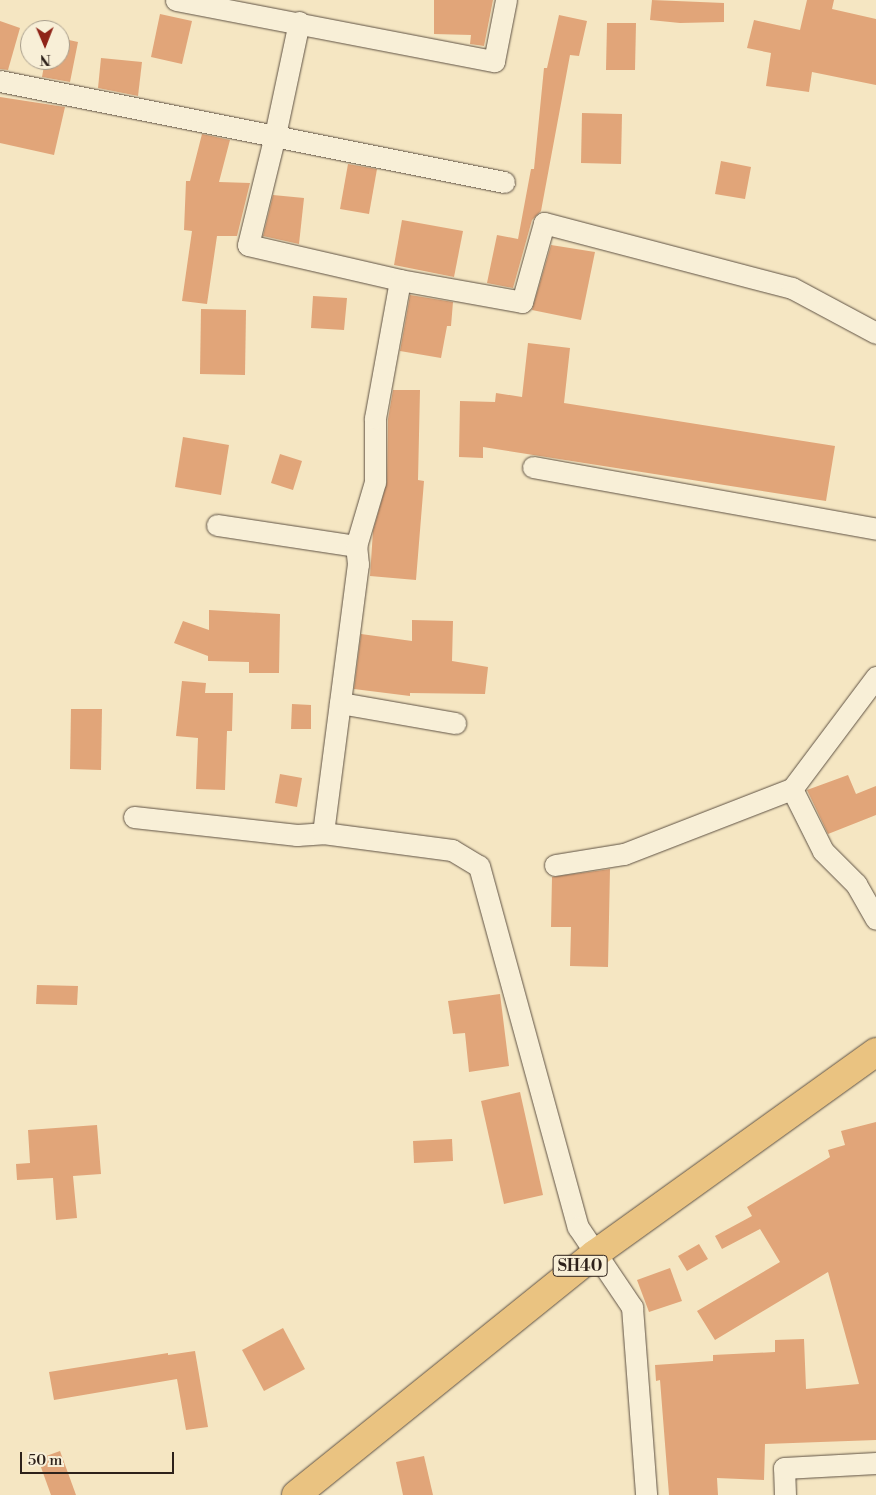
<!DOCTYPE html>
<html>
<head>
<meta charset="utf-8">
<style>
  body { margin:0 }
  #map { position:relative; width:876px; height:1495px; overflow:hidden; background:#f5e6c2; font-family:"Libre Bodoni",serif }
  div>[style] { position:absolute }
  .building>* { inset:0; background:#e1a579 }
  .roads { filter:drop-shadow(0 0 1px #5f5244) drop-shadow(0 0 1px #5f5244) }
  .street>* { height:21px; margin:-10.5px; padding:0 10.5px; transform-origin:10.5px; border-radius:10.5px; background:#f8efd7 }
  .primary>* { height:28px; margin:-14px; padding:0 14px; transform-origin:14px; border-radius:14px; background:#eac381 }
  span { translate:-50% -50%; white-space:nowrap; text-align:center; line-height:1.15; -webkit-text-stroke:4.5px #f8efd7; paint-order:stroke }
  .shield-label span { padding:1px 4px; background:#f8efd7; border:1px solid; border-radius:4px; -webkit-text-stroke-width:0 }
  .shield-label { font-size:16px; color:#2d211a; font-weight:700 }
  .north { position:absolute; left:20px; top:20px; width:50px; height:50px; box-sizing:border-box; background:#f8efd7; border:1px solid #a79d8b; border-radius:50%; rotate:179deg; font-size:14px; font-weight:700; line-height:20px; text-align:center; color:#2d211a }
  .north::after { content:''; display:block; margin:auto; width:18px; height:22px; background:#8f2418; clip-path:polygon(50% 0,100% 100%,50% 72%,0 100%) }
  .scale { position:absolute; left:20px; top:1452px; width:154px; height:22px; box-sizing:border-box; border:2px solid #2d211a; border-top:0; padding-left:6px; font-size:15px; line-height:18px; white-space:nowrap; color:#2d211a; -webkit-text-stroke:4px #f8efd7; paint-order:stroke }
</style>
</head>
<body>
<div id="map">
  <div class="building">
    <i style="clip-path:polygon(434px 0,493px 0,484px 46px,470px 44px,471px 35px,434px 34px)"></i>
    <i style="clip-path:polygon(652px 0,724px 3px,724px 22px,680px 23px,650px 20px)"></i>
    <i style="clip-path:polygon(807px 0,834px 0,832px 9px,876px 19px,876px 85px,812px 72px,809px 92px,766px 86px,771px 53px,747px 48px,754px 20px,800px 30px)"></i>
    <i style="clip-path:polygon(160px 14px,192px 21px,182px 64px,151px 57px)"></i>
    <i style="clip-path:polygon(559px 15px,587px 21px,579px 56px,570px 55px,541px 211px,532px 220px,513px 288px,487px 283px,497px 235px,518px 239px,531px 169px,534px 169px,544px 68px,547px 68px)"></i>
    <i style="clip-path:polygon(0 21px,20px 28px,8px 70px,0 69px)"></i>
    <i style="clip-path:polygon(607px 23px,636px 23px,635px 70px,606px 70px)"></i>
    <i style="clip-path:polygon(60px 38px,78px 42px,70px 82px,42px 77px,45px 60px,60px 60px)"></i>
    <i style="clip-path:polygon(101px 58px,142px 62px,138px 96px,98px 88px)"></i>
    <i style="clip-path:polygon(0 97px,65px 107px,54px 155px,0 143px)"></i>
    <i style="clip-path:polygon(582px 113px,622px 114px,621px 164px,581px 163px)"></i>
    <i style="clip-path:polygon(202px 134px,230px 140px,219px 182px,250px 183px,237px 236px,217px 236px,207px 304px,182px 301px,192px 231px,184px 230px,186px 181px,190px 181px)"></i>
    <i style="clip-path:polygon(721px 161px,751px 167px,745px 199px,715px 194px)"></i>
    <i style="clip-path:polygon(348px 164px,377px 169px,369px 214px,340px 209px)"></i>
    <i style="clip-path:polygon(273px 195px,304px 198px,299px 244px,263px 236px)"></i>
    <i style="clip-path:polygon(402px 220px,463px 231px,454px 277px,394px 265px)"></i>
    <i style="clip-path:polygon(551px 245px,595px 252px,581px 320px,532px 310px)"></i>
    <i style="clip-path:polygon(410px 295px,453px 302px,451px 326px,447px 326px,441px 358px,400px 351px)"></i>
    <i style="clip-path:polygon(313px 296px,347px 298px,344px 330px,311px 328px)"></i>
    <i style="clip-path:polygon(201px 309px,246px 310px,245px 375px,200px 374px)"></i>
    <i style="clip-path:polygon(528px 343px,570px 348px,564px 403px,835px 446px,826px 501px,483px 447px,483px 458px,459px 457px,460px 401px,495px 402px,496px 393px,522px 397px)"></i>
    <i style="clip-path:polygon(393px 390px,420px 390px,418px 480px,424px 481px,416px 580px,370px 576px,373px 531px,387px 482px,388px 419px)"></i>
    <i style="clip-path:polygon(183px 437px,229px 445px,221px 495px,175px 487px)"></i>
    <i style="clip-path:polygon(280px 454px,302px 461px,293px 490px,271px 483px)"></i>
    <i style="clip-path:polygon(209px 610px,280px 614px,279px 673px,249px 673px,249px 662px,208px 661px,208px 656px,174px 643px,183px 621px,209px 630px)"></i>
    <i style="clip-path:polygon(412px 620px,453px 621px,452px 661px,488px 667px,485px 694px,410px 693px,410px 696px,354px 689px,361px 634px,412px 641px)"></i>
    <i style="clip-path:polygon(182px 681px,206px 683px,205px 693px,233px 693px,232px 731px,227px 731px,225px 790px,196px 789px,198px 738px,176px 736px)"></i>
    <i style="clip-path:polygon(292px 704px,311px 705px,311px 729px,291px 729px)"></i>
    <i style="clip-path:polygon(71px 709px,102px 709px,101px 770px,70px 769px)"></i>
    <i style="clip-path:polygon(280px 774px,302px 778px,297px 807px,275px 803px)"></i>
    <i style="clip-path:polygon(848px 775px,856px 794px,876px 786px,876px 815px,828px 834px,807px 790px)"></i>
    <i style="clip-path:polygon(610px 869px,608px 967px,570px 966px,571px 927px,551px 927px,552px 877px)"></i>
    <i style="clip-path:polygon(37px 985px,78px 986px,77px 1005px,36px 1004px)"></i>
    <i style="clip-path:polygon(500px 994px,509px 1066px,469px 1072px,465px 1033px,453px 1034px,448px 1001px)"></i>
    <i style="clip-path:polygon(520px 1092px,543px 1195px,504px 1204px,481px 1101px)"></i>
    <i style="clip-path:polygon(876px 1122px,876px 1440px,765px 1444px,764px 1480px,717px 1478px,718px 1495px,669px 1495px,660px 1380px,656px 1381px,655px 1365px,713px 1361px,713px 1355px,775px 1352px,775px 1340px,804px 1339px,806px 1389px,859px 1384px,828px 1272px,715px 1340px,697px 1311px,780px 1262px,760px 1229px,722px 1249px,715px 1236px,752px 1216px,747px 1207px,830px 1157px,828px 1150px,845px 1145px,841px 1131px)"></i>
    <i style="clip-path:polygon(97px 1125px,101px 1174px,73px 1176px,77px 1218px,56px 1220px,53px 1178px,17px 1180px,16px 1164px,30px 1163px,28px 1130px)"></i>
    <i style="clip-path:polygon(452px 1139px,453px 1161px,414px 1163px,413px 1141px)"></i>
    <i style="clip-path:polygon(699px 1244px,708px 1259px,687px 1271px,678px 1256px)"></i>
    <i style="clip-path:polygon(670px 1268px,682px 1301px,649px 1312px,637px 1280px)"></i>
    <i style="clip-path:polygon(283px 1328px,305px 1369px,264px 1391px,242px 1350px)"></i>
    <i style="clip-path:polygon(195px 1351px,208px 1427px,186px 1430px,177px 1379px,54px 1400px,49px 1372px,168px 1353px,168px 1355px)"></i>
    <i style="clip-path:polygon(60px 1451px,76px 1495px,51px 1495px,38px 1459px)"></i>
    <i style="clip-path:polygon(424px 1456px,433px 1495px,403px 1495px,396px 1462px)"></i>
  </div>
  <div class="roads">
    <div class="street">
      <i style="left:176px;top:0;width:324px;rotate:10.9deg"></i>
      <i style="left:494px;top:61px;width:62px;rotate:-78.9deg"></i>
      <i style="left:299px;top:22px;width:116px;rotate:102deg"></i>
      <i style="left:275px;top:135px;width:113px;rotate:103.8deg"></i>
      <i style="left:248px;top:245px;width:156px;rotate:13deg"></i>
      <i style="left:400px;top:280px;width:124px;rotate:10.2deg"></i>
      <i style="left:522px;top:302px;width:82px;rotate:-74.4deg"></i>
      <i style="left:544px;top:223px;width:256px;rotate:14.7deg"></i>
      <i style="left:792px;top:288px;width:95px;rotate:28.2deg"></i>
      <i style="left:0;top:81px;width:514px;rotate:11.33deg"></i>
      <i style="left:533px;top:467px;width:349px;rotate:10.2deg"></i>
      <i style="left:217px;top:525px;width:141px;rotate:8.6deg"></i>
      <i style="left:876px;top:677px;width:140px;rotate:126.9deg"></i>
      <i style="left:792px;top:789px;width:69px;rotate:63.4deg"></i>
      <i style="left:823px;top:851px;width:47px;rotate:45deg"></i>
      <i style="left:856px;top:884px;width:40px;rotate:60.3deg"></i>
      <i style="left:340px;top:703px;width:117px;rotate:9.9deg"></i>
      <i style="left:134px;top:817px;width:164px;rotate:6.3deg"></i>
      <i style="left:297px;top:835px;width:26px;rotate:-4deg"></i>
      <i style="left:323px;top:833px;width:130px;rotate:7.5deg"></i>
      <i style="left:452px;top:850px;width:31px;rotate:31deg"></i>
      <i style="left:479px;top:866px;width:374px;rotate:74.7deg"></i>
      <i style="left:578px;top:1227px;width:97px;rotate:56deg"></i>
      <i style="left:632px;top:1307px;width:189px;rotate:85.7deg"></i>
      <i style="left:323px;top:833px;width:271px;rotate:-82.6deg"></i>
      <i style="left:358px;top:564px;width:18px;rotate:-96deg"></i>
      <i style="left:356px;top:546px;width:67px;rotate:-73.5deg"></i>
      <i style="left:375px;top:482px;width:64px;rotate:-90deg"></i>
      <i style="left:375px;top:418px;width:140px;rotate:-79.7deg"></i>
      <i style="left:555px;top:865px;width:70px;rotate:-9.1deg"></i>
      <i style="left:624px;top:854px;width:180px;rotate:-21.2deg"></i>
      <i style="left:785px;top:1495px;width:27px;rotate:-92deg"></i>
      <i style="left:784px;top:1468px;width:92px;rotate:-3.1deg"></i>
    </div>
    <div class="primary">
      <i style="left:296px;top:1495px;width:384px;rotate:-38.9deg"></i>
      <i style="left:595px;top:1254px;width:346px;rotate:-35.7deg"></i>
    </div>
  </div>
  <div class="shield-label">
    <span style="left:580px;top:1266px">SH40</span>
  </div>
  <div class="north">N</div>
  <div class="scale">50 m</div>
</div>
</body>
</html>
